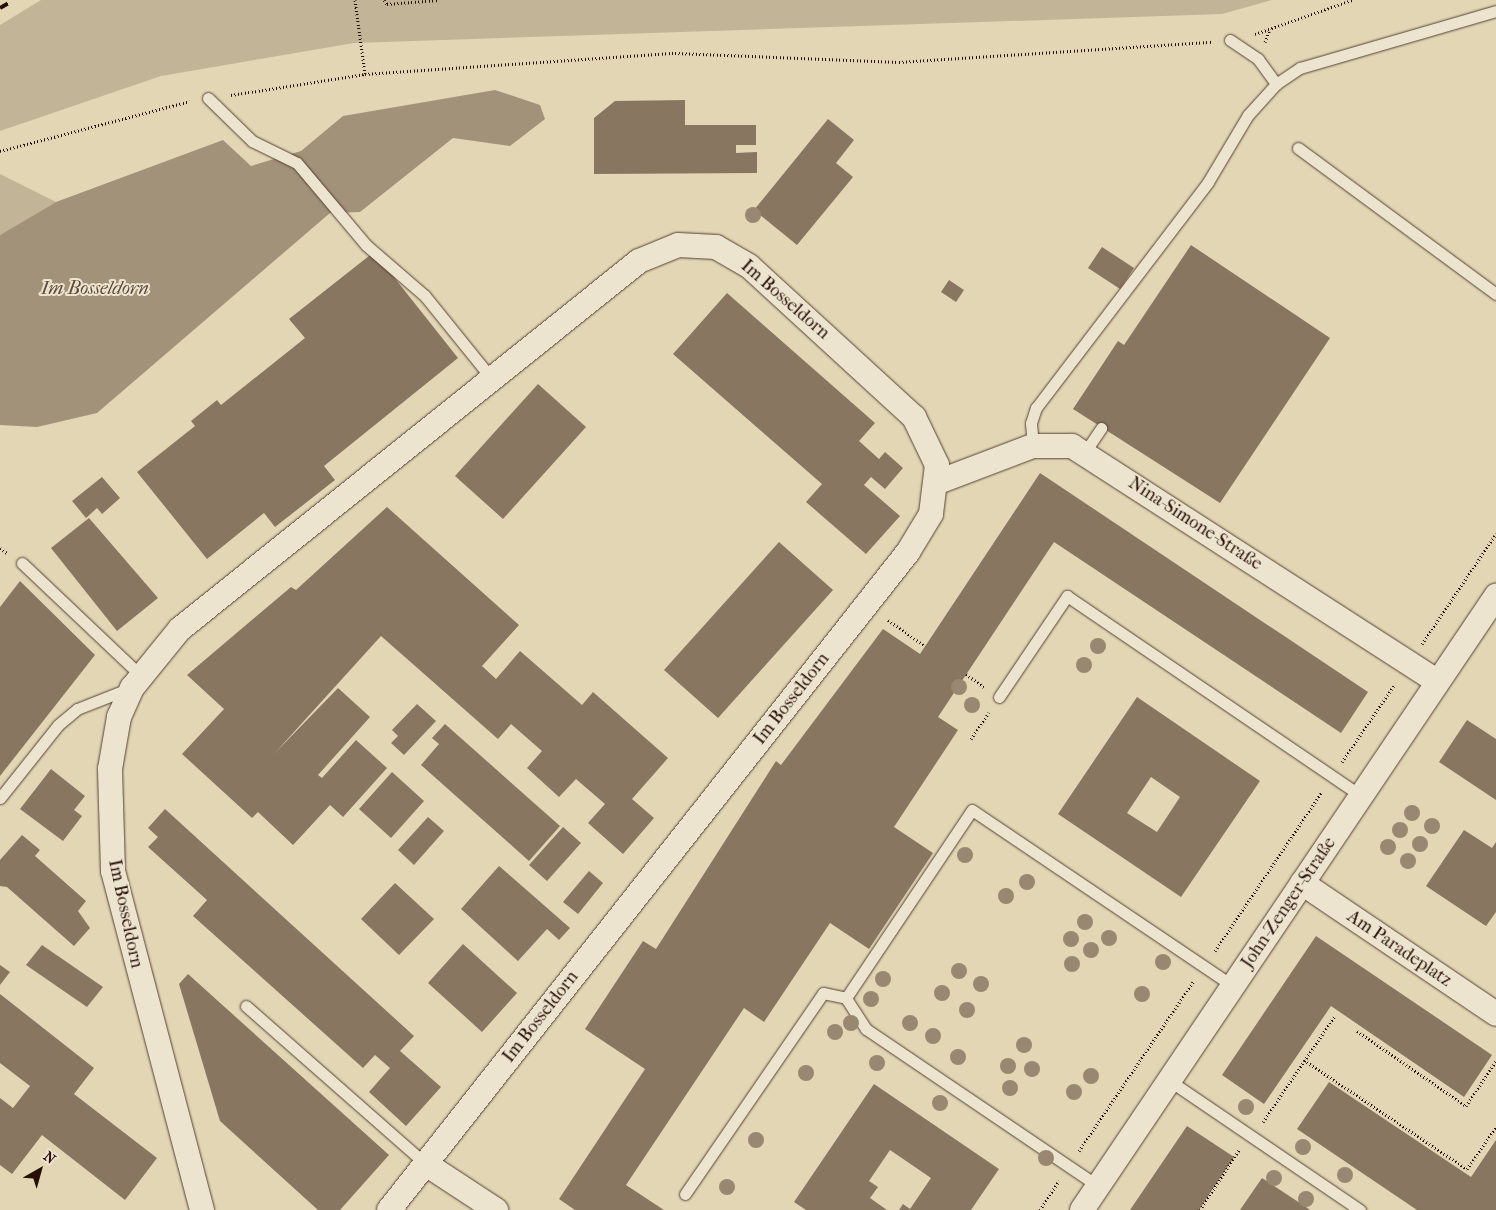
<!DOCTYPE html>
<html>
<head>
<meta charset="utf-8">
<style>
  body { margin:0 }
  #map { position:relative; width:1496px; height:1210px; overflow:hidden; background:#e2d6b5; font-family:"IM FELL French Canon",serif }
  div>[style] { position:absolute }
  .green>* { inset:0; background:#c2b497 }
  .water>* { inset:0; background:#a2927a }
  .building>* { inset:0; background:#887661 }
  .path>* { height:3px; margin-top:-1.5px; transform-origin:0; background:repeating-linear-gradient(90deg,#270f07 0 1px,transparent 0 3.5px) }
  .roads { filter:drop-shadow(0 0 1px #564132) drop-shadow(0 0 1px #564132) }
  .lane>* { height:11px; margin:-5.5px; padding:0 5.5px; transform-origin:5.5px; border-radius:5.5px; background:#ece4cf }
  .street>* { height:24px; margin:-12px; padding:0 12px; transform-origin:12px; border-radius:12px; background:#ece4cf }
  .rail>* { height:4px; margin-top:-2px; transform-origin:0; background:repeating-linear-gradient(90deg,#270f07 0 9px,transparent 0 18px) }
  .trees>* { width:16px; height:16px; margin:-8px; border-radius:50%; background:#998871 }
  span { translate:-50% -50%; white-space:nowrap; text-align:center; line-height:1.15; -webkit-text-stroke:4px #ece4cf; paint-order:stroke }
  .street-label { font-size:18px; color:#270f07 }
  .water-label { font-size:19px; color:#5e4a3b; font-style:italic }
  .north { position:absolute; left:15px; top:1145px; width:50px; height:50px; -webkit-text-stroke:4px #ece4cf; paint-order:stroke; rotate:38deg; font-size:14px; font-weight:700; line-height:20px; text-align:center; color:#270f07 }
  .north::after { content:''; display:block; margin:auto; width:18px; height:22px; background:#270f07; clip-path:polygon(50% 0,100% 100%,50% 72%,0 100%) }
</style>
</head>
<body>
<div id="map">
  <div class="green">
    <i style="clip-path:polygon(41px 0,1272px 0,1222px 14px,354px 43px,161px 76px,0 131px,0 25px)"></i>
    <i style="clip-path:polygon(0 174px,56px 202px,0 235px)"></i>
  </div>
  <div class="water">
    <i style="clip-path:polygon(495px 90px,540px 105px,545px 119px,510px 146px,453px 138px,360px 212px,330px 213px,97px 413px,37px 427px,0 425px,0 235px,56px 202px,223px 140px,251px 166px,301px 151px,343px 116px)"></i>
  </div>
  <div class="building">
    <i style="clip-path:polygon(685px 100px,685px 125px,756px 125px,756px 145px,736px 145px,736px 153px,757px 152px,757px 173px,594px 174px,594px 118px,615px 101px)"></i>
    <i style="clip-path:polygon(828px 119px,854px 140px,836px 163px,853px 177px,797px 245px,754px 210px)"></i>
    <i style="clip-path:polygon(1191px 245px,1330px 338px,1220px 503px,1073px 409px,1118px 341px,1124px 345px)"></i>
    <i style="clip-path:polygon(1102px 247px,1134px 268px,1120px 289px,1088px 268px)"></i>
    <i style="clip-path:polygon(374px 252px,458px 358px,324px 466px,335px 480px,275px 527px,264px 513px,207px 559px,137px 472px,195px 426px,191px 421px,217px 400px,221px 405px,305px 338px,289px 319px)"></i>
    <i style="clip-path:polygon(949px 280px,964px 290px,956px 302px,941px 292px)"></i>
    <i style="clip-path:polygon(727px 293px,875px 423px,859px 441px,879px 459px,885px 452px,903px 468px,885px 489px,871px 477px,864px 485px,900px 516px,866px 554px,806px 502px,822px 484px,673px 354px)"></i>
    <i style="clip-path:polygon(538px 384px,586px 427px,503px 519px,455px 476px)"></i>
    <i style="clip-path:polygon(1040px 473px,1368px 692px,1341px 733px,1054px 542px,938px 717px,958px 730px,894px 827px,933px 853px,869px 949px,830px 923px,764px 1022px,744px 1008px,626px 1185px,664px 1210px,575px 1210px,559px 1199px,645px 1069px,585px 1029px,643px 941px,656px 949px,776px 761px,781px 765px,883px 629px,920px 654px)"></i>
    <i style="clip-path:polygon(102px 477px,120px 498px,102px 514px,97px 508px,86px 518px,72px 501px)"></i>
    <i style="clip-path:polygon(387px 507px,519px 625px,482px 666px,496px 679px,520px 651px,582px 705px,593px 692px,668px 758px,632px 799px,654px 818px,623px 854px,588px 823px,605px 804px,576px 779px,559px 797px,527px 768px,542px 751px,511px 724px,498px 739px,381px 636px,274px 754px,338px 688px,370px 717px,318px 775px,322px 778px,356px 740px,387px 768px,343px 817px,330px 805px,293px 845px,258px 812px,252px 818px,182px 754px,224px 709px,187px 675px,291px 587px,296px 590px)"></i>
    <i style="clip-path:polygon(89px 518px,158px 598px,117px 631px,51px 548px)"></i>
    <i style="clip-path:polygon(779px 542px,833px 590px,718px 718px,664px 670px)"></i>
    <i style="clip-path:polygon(20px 581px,95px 655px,0 776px,0 607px)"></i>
    <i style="clip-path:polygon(evenodd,1137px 697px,1260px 781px,1181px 897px,1058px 814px,1137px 697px,1151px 777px,1180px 797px,1157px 832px,1127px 813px,1151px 777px)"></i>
    <i style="clip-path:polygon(417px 704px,436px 721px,404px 755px,391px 743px,398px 736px,392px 730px)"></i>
    <i style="clip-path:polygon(1467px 720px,1496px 739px,1496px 800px,1439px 762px)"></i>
    <i style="clip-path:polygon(445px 724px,560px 826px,529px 861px,421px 765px,439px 744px,432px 738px)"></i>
    <i style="clip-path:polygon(51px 769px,85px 796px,74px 810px,82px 816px,63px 841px,20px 809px)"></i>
    <i style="clip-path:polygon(392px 772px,424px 801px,391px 838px,359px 809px)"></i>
    <i style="clip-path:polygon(165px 809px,414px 1036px,400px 1051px,441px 1087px,406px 1126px,369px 1092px,390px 1068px,375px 1055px,363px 1068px,193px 916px,207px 900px,148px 847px,158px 837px,148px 828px)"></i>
    <i style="clip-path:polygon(428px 817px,444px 831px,414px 865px,398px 850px)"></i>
    <i style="clip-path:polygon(563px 827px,581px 843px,547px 881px,529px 865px)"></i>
    <i style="clip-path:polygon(1464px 830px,1492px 848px,1496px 842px,1496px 912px,1486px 926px,1426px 886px)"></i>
    <i style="clip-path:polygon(22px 835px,40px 850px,35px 856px,86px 901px,78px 911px,90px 928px,74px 946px,7px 887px,0 886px,0 860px)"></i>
    <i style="clip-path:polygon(499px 866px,570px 928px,559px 940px,547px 929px,518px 961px,461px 909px)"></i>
    <i style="clip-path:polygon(589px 871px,603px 883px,578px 914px,563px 902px)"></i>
    <i style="clip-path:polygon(395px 883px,434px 919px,399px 955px,361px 919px)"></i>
    <i style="clip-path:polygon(1316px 936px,1492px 1055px,1464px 1097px,1331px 1006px,1264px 1104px,1222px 1075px)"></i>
    <i style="clip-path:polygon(463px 944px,517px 993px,482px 1032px,428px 983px)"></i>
    <i style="clip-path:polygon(42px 945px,103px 987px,87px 1007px,26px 965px)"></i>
    <i style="clip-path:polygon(0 965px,10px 972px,0 985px)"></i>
    <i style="clip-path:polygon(188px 974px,389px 1155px,340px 1210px,318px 1210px,220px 1121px,179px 984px)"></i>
    <i style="clip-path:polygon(0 994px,94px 1068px,74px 1094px,157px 1158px,125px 1200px,42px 1135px,12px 1174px,0 1165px,0 1098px,13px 1108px,30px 1086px,0 1063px)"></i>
    <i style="clip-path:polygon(1329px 1082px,1471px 1177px,1496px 1140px,1496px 1210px,1417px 1210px,1297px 1129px)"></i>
    <i style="clip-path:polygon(874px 1084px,999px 1169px,971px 1210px,899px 1210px,903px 1204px,910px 1209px,931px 1178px,890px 1150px,869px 1181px,878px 1187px,870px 1198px,887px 1210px,806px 1210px,794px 1202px)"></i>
    <i style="clip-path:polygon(1187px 1126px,1234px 1157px,1212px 1190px,1199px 1210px,1130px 1210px)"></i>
    <i style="clip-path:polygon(1262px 1178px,1306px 1207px,1310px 1210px,1240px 1210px)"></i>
  </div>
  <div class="path">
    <i style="left:355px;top:0;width:75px;rotate:82.3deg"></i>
    <i style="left:384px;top:0;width:5px;rotate:53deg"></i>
    <i style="left:387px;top:4px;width:52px;rotate:-4.4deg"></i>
    <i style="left:1255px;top:34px;width:103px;rotate:-19.3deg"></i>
    <i style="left:1265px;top:42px;width:14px;rotate:-69deg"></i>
    <i style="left:231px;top:95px;width:136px;rotate:-8.9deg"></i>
    <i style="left:365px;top:74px;width:311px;rotate:-3.9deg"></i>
    <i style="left:675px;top:53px;width:224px;rotate:2.3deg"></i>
    <i style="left:899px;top:62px;width:314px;rotate:-3.7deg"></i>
    <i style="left:0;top:151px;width:196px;rotate:-14.7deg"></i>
    <i style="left:0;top:548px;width:9px;rotate:36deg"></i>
    <i style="left:888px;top:620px;width:45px;rotate:35.1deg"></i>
    <i style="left:1422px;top:644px;width:133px;rotate:-56.1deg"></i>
    <i style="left:966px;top:674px;width:22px;rotate:36deg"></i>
    <i style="left:971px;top:739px;width:32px;rotate:-56deg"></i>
    <i style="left:1342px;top:762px;width:94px;rotate:-55.8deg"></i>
    <i style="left:1215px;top:951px;width:192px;rotate:-56.1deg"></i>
    <i style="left:1357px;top:1031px;width:132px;rotate:34.5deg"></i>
    <i style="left:1466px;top:1106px;width:54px;rotate:-56.3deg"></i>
    <i style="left:1304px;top:1060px;width:196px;rotate:33.8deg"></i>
    <i style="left:1467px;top:1169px;width:51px;rotate:-55.4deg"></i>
    <i style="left:1263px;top:1122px;width:127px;rotate:-55.9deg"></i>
    <i style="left:1079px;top:1151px;width:204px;rotate:-56deg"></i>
    <i style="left:1040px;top:1210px;width:35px;rotate:-57deg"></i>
    <i style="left:1200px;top:1210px;width:72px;rotate:-57deg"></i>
  </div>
  <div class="roads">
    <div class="lane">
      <i style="left:1230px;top:40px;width:34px;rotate:34deg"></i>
      <i style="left:1258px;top:59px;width:31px;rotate:54deg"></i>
      <i style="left:208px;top:98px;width:62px;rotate:44.3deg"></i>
      <i style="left:252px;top:141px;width:50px;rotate:26.1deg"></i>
      <i style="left:297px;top:163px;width:107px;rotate:49.9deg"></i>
      <i style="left:366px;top:245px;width:78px;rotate:40.8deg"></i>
      <i style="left:425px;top:296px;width:107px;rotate:51.1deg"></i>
      <i style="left:1298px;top:148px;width:246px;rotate:36.4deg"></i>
      <i style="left:1033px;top:446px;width:23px;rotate:-95deg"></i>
      <i style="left:1031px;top:423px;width:16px;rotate:-72deg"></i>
      <i style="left:1036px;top:408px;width:284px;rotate:-52.7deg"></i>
      <i style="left:1208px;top:182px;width:78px;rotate:-59.2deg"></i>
      <i style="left:1248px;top:115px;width:42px;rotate:-47.9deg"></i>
      <i style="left:1276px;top:84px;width:29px;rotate:-34deg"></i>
      <i style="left:1300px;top:68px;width:204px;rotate:-16.2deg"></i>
      <i style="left:1085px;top:452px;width:29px;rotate:-56deg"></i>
      <i style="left:22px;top:563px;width:161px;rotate:43.5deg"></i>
      <i style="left:999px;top:697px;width:122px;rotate:-56deg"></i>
      <i style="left:1067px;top:596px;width:356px;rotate:34.2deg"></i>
      <i style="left:0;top:798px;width:93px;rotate:-51.5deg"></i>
      <i style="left:58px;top:725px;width:25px;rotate:-40deg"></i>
      <i style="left:77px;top:709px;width:57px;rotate:-21.6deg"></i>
      <i style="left:246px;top:1006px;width:240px;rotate:41.3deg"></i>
      <i style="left:1170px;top:1081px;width:230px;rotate:34.2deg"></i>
      <i style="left:1098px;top:1186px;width:280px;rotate:-145.9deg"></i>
      <i style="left:866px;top:1029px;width:37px;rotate:-123deg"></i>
      <i style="left:846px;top:998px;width:226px;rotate:-56.2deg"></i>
      <i style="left:972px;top:810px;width:315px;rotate:34deg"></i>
      <i style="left:685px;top:1194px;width:244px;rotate:-55.5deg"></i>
      <i style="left:823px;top:993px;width:24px;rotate:12deg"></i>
    </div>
    <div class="street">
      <i style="left:938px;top:482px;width:102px;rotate:-20.8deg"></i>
      <i style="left:1033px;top:446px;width:39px"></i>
      <i style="left:1072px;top:446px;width:433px;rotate:32.8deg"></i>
      <i style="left:1302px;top:883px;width:234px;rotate:34deg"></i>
      <i style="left:426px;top:1164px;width:84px;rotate:33.3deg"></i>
      <i style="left:202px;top:1210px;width:350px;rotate:-104.7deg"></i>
      <i style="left:113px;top:871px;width:102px;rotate:-91.7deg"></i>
      <i style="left:110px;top:769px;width:53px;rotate:-80.2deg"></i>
      <i style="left:119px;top:717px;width:32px;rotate:-66deg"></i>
      <i style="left:132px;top:688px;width:76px;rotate:-50.9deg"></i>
      <i style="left:180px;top:629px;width:588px;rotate:-38.72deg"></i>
      <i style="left:639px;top:261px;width:42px;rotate:-22.3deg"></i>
      <i style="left:678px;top:245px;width:38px;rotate:3deg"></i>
      <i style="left:716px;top:247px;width:38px;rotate:30deg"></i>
      <i style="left:749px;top:266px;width:224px;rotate:42.5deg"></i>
      <i style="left:914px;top:417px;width:53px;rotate:64.4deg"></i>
      <i style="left:937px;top:465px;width:49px;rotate:97deg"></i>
      <i style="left:931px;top:514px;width:44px;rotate:121.2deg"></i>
      <i style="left:908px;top:552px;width:838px;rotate:128.26deg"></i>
      <i style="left:1082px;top:1210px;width:741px;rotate:-56.01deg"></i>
    </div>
  </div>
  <div class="rail">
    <i style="left:0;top:8px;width:16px;rotate:-30deg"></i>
  </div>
  <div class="trees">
    <i style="left:753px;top:215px"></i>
    <i style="left:1098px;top:646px"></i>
    <i style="left:1084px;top:665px"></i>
    <i style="left:959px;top:687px"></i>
    <i style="left:972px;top:705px"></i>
    <i style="left:1412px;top:813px"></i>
    <i style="left:1432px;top:826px"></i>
    <i style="left:1400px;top:830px"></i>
    <i style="left:1420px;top:844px"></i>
    <i style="left:1388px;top:847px"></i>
    <i style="left:965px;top:855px"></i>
    <i style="left:1408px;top:861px"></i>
    <i style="left:1027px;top:882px"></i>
    <i style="left:1006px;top:896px"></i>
    <i style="left:1085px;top:922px"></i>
    <i style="left:1109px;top:938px"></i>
    <i style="left:1071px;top:939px"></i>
    <i style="left:1091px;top:950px"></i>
    <i style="left:1163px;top:962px"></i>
    <i style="left:1072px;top:964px"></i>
    <i style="left:959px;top:971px"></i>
    <i style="left:883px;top:979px"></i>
    <i style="left:981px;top:984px"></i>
    <i style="left:942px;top:993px"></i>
    <i style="left:1142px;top:994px"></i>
    <i style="left:871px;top:999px"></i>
    <i style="left:967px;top:1010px"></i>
    <i style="left:851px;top:1023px"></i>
    <i style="left:910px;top:1023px"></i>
    <i style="left:835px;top:1032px"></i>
    <i style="left:933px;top:1036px"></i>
    <i style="left:1024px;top:1045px"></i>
    <i style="left:958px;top:1057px"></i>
    <i style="left:877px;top:1063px"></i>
    <i style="left:1008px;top:1066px"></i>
    <i style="left:1032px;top:1069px"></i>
    <i style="left:806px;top:1073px"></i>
    <i style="left:1091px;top:1076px"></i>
    <i style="left:1010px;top:1088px"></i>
    <i style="left:1074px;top:1092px"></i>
    <i style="left:940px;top:1103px"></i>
    <i style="left:1246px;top:1107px"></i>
    <i style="left:756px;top:1140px"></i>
    <i style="left:1303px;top:1147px"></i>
    <i style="left:1046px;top:1158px"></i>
    <i style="left:1345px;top:1175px"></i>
    <i style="left:1274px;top:1178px"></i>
    <i style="left:727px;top:1187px"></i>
    <i style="left:1306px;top:1199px"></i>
  </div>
  <div class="street-label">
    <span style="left:785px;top:300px;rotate:41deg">Im Bosseldorn</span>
    <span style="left:1195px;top:524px;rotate:33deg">Nina-Simone-Straße</span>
    <span style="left:792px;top:699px;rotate:-52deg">Im Bosseldorn</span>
    <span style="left:1289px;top:903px;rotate:-56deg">John-Zenger-Straße</span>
    <span style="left:125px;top:914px;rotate:78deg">Im Bosseldorn</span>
    <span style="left:1399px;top:949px;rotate:34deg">Am Paradeplatz</span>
    <span style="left:541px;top:1017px;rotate:-52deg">Im Bosseldorn</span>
  </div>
  <div class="water-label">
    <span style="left:95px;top:289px">Im Bosseldorn</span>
  </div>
  <div class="north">N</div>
</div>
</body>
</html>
